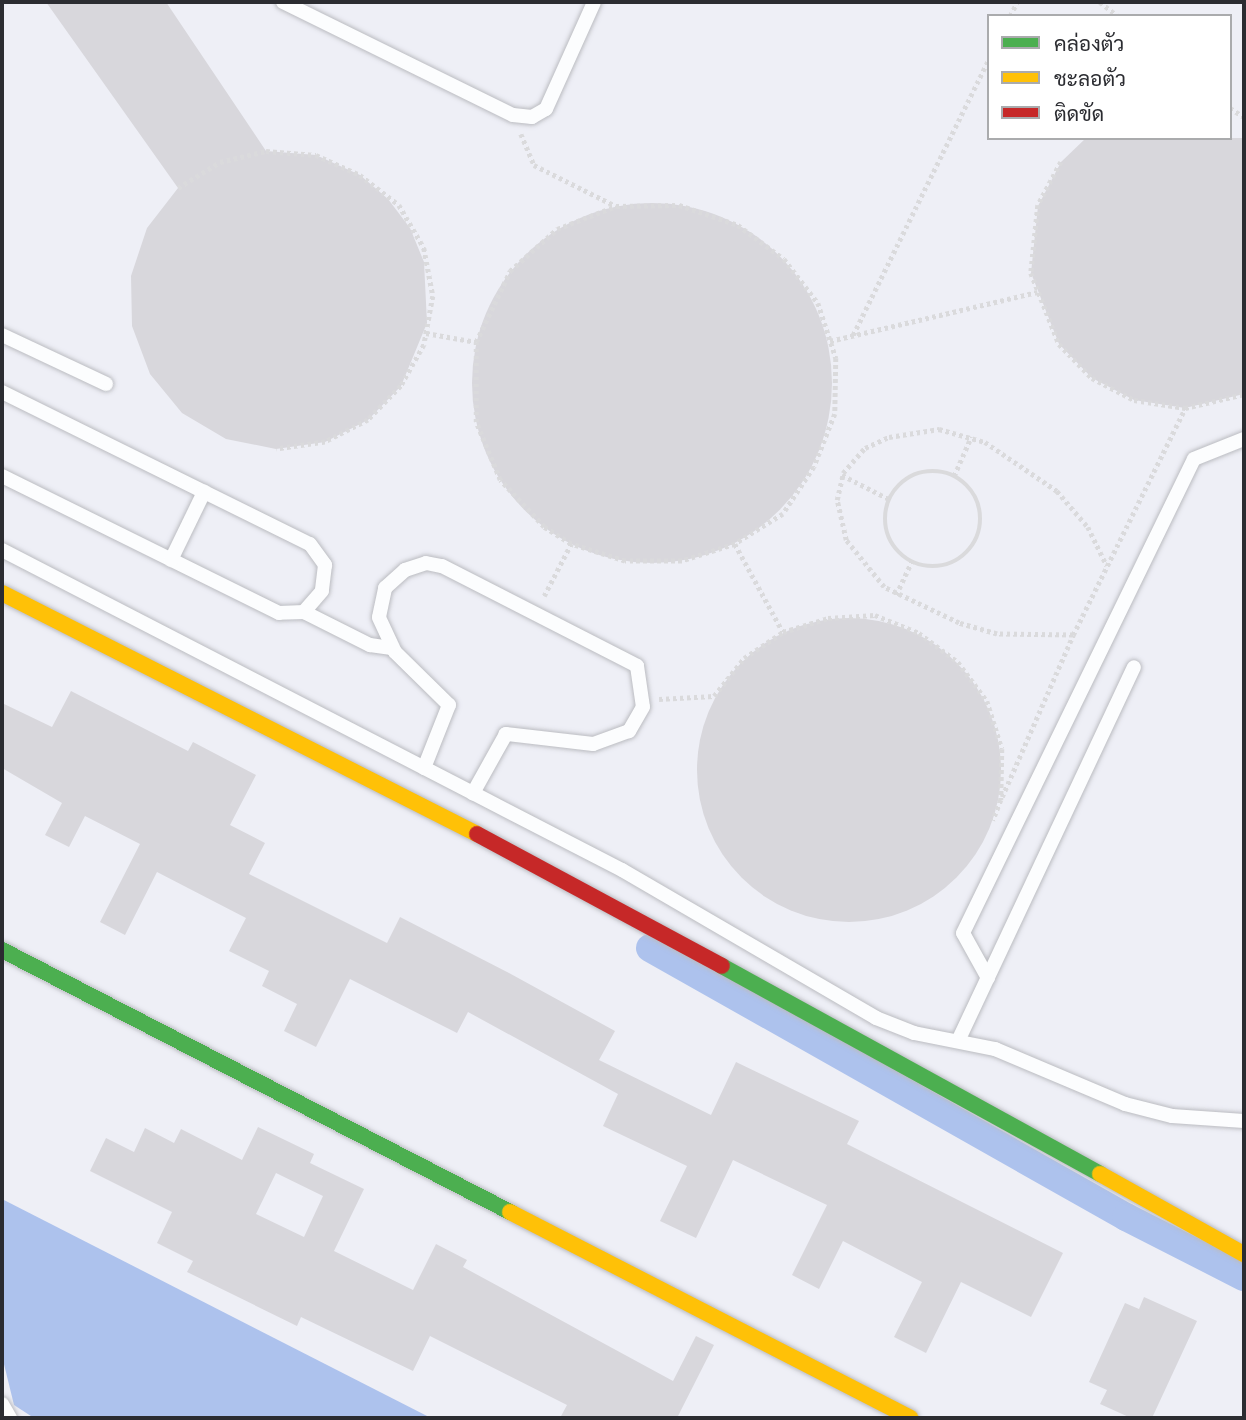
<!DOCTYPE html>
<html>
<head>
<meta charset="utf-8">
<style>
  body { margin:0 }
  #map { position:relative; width:1246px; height:1420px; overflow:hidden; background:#eeeff6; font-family:Inter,Sarabun,sans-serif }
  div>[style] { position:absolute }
  .water>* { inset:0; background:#adc2ed }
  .canal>* { height:28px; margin:-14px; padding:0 14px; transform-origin:14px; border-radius:14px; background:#adc2ed }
  .building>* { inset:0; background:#d8d7dc }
  .round { border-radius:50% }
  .path>* { height:4.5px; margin-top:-2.25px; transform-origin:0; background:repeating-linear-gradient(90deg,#dadadc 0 3.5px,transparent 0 7px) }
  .path>.ring { margin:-2.25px; padding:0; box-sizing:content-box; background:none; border:4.5px solid #dadadc; border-radius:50% }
  .roads { filter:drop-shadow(0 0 2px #bbbcc1) drop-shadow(0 0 2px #bbbcc1) }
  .lane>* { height:14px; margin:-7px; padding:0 7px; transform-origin:7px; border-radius:7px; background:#fcfdfe }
  .fast>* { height:16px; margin:-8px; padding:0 8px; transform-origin:8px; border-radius:8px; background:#4caf50 }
  .slow>* { height:16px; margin:-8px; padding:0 8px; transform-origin:8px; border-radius:8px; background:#ffc107 }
  .jam>* { height:16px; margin:-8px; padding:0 8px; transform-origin:8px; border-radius:8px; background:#c62828 }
  span { translate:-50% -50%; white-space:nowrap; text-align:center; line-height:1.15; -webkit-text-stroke:5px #fff; paint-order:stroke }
  .frame { position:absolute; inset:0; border:4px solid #2b2c31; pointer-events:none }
  .legend { position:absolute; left:987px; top:14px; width:245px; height:126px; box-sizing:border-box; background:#fff; border:2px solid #aaabad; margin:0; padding:9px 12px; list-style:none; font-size:21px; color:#2b2c31 }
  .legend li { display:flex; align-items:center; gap:14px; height:35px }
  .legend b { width:35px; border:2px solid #aaabad }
</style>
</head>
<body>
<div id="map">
  <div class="water">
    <i style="clip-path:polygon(2px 1199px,431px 1418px,34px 1418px,14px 1405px,2px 1356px)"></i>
  </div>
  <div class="canal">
    <i style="left:650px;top:948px;width:547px;rotate:29.47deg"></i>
    <i style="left:1126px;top:1217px;width:132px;rotate:27deg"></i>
  </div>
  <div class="building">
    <i style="clip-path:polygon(46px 2px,166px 2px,266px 151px,316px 155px,360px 175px,388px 199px,410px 228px,424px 262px,427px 323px,401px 386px,368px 420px,325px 442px,276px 449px,226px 439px,182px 413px,150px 374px,132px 326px,131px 276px,147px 228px,178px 188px)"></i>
    <i style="clip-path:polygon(1086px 138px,1244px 138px,1244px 394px,1185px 408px,1134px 400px,1092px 378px,1059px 344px,1031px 273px,1038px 206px,1061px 162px)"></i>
    <i class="round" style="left:472px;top:203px;width:360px;height:360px"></i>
    <i class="round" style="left:697px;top:618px;width:304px;height:304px"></i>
    <i style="clip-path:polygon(71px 691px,188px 751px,193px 742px,256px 775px,230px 825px,265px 843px,249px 874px,387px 943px,400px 917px,509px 973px,615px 1031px,599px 1060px,711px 1115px,736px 1062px,859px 1121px,847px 1144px,1063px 1253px,1031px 1317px,961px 1282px,926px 1353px,894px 1337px,922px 1282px,843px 1241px,819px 1289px,792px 1275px,827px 1205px,733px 1160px,696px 1238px,660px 1221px,687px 1166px,603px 1126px,618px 1094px,468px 1012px,457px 1033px,350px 979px,316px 1047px,284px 1031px,297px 1004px,262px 986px,269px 971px,229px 951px,246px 918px,157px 872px,125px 935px,100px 922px,140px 844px,85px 816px,69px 847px,45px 835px,62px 803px,2px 768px,2px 703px,52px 727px)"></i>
    <i style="clip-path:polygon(evenodd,258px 1127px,314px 1154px,310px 1163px,364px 1189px,334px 1251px,413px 1290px,436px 1244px,467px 1260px,463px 1267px,673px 1381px,696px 1336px,714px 1345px,677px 1418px,560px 1418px,567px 1405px,430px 1336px,413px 1371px,301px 1317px,297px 1326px,187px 1272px,193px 1261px,157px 1243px,172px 1212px,90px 1171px,106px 1138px,134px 1152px,145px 1128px,174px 1143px,181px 1129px,242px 1160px,258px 1127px,276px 1173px,323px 1196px,304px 1237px,256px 1214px,276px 1173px)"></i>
    <i style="clip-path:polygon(1144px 1297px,1197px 1321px,1152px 1418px,1131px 1418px,1100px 1404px,1107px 1390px,1089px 1382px,1125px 1303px,1139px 1309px)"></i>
  </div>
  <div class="path">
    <i style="left:1100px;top:2px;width:23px;rotate:38deg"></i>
    <i style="left:1010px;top:16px;width:16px;rotate:-63deg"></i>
    <i style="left:1230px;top:108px;width:17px;rotate:33deg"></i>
    <i style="left:521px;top:134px;width:34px;rotate:67deg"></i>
    <i style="left:534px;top:165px;width:92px;rotate:26.6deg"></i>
    <i style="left:616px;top:206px;width:63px;rotate:-0.9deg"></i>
    <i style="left:679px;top:205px;width:62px;rotate:18.7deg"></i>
    <i style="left:738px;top:225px;width:57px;rotate:36.5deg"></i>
    <i style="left:784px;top:259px;width:56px;rotate:52.3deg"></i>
    <i style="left:818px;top:303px;width:58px;rotate:71.9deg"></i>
    <i style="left:836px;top:358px;width:56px;rotate:91deg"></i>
    <i style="left:835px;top:414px;width:57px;rotate:111.6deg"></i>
    <i style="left:814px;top:467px;width:56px;rotate:123.4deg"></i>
    <i style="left:783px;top:514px;width:57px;rotate:148deg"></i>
    <i style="left:735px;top:544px;width:56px;rotate:162.2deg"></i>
    <i style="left:682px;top:561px;width:57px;rotate:180deg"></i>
    <i style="left:625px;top:561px;width:57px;rotate:-162.5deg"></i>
    <i style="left:571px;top:544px;width:32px;rotate:-148deg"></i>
    <i style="left:544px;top:527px;width:64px;rotate:-133.1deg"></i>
    <i style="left:500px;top:480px;width:63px;rotate:-112.5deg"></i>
    <i style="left:476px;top:422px;width:80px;rotate:-90deg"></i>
    <i style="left:476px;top:342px;width:79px;rotate:-64.4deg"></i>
    <i style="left:510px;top:271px;width:63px;rotate:-41.8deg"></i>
    <i style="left:557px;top:229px;width:63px;rotate:-21.3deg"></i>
    <i style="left:1061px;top:162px;width:49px;rotate:118.1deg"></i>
    <i style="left:1038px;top:205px;width:68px;rotate:95.9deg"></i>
    <i style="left:1031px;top:273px;width:76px;rotate:68.5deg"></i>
    <i style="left:1059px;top:344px;width:47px;rotate:45.9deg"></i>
    <i style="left:1092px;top:378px;width:47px;rotate:27.6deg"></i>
    <i style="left:1134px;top:400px;width:52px;rotate:8.9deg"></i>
    <i style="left:1185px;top:408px;width:61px;rotate:-13.3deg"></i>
    <i style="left:178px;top:188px;width:49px;rotate:-31.8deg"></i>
    <i style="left:220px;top:162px;width:47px;rotate:-13.4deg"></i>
    <i style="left:266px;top:151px;width:50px;rotate:4.6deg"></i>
    <i style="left:316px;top:155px;width:48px;rotate:24.4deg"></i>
    <i style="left:360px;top:175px;width:49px;rotate:37.6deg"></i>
    <i style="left:399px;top:205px;width:50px;rotate:59.8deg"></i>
    <i style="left:424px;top:248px;width:49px;rotate:79.4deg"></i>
    <i style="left:433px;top:296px;width:50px;rotate:100.4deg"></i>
    <i style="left:424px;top:345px;width:47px;rotate:119.3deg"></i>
    <i style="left:401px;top:386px;width:47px;rotate:134.1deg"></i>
    <i style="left:368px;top:420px;width:48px;rotate:152.9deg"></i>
    <i style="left:325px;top:442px;width:49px;rotate:171.9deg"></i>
    <i style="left:426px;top:333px;width:51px;rotate:10.2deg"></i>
    <i style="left:853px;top:335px;width:308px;rotate:-63.8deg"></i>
    <i style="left:830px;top:341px;width:213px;rotate:-13.3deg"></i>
    <i class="ring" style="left:885px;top:471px;width:91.5px;height:91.5px"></i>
    <i style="left:842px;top:475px;width:53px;rotate:27.1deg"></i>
    <i style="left:954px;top:476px;width:43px;rotate:-66.4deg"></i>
    <i style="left:735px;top:544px;width:100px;rotate:61.4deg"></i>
    <i style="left:896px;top:595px;width:38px;rotate:-65deg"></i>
    <i style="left:544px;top:596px;width:59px;rotate:-62.6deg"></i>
    <i style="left:1073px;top:635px;width:76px;rotate:-179.2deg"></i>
    <i style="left:997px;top:634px;width:40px;rotate:-164deg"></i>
    <i style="left:959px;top:623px;width:83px;rotate:-154.4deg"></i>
    <i style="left:884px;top:587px;width:60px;rotate:-129deg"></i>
    <i style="left:846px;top:540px;width:41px;rotate:-102.7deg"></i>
    <i style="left:837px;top:500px;width:28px;rotate:-77deg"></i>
    <i style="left:843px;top:473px;width:33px;rotate:-49deg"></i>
    <i style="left:865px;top:448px;width:26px;rotate:-25deg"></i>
    <i style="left:889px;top:437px;width:51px;rotate:-9.1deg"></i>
    <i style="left:939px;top:429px;width:48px;rotate:15.8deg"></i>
    <i style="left:985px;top:442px;width:87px;rotate:34.2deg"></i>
    <i style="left:1057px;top:491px;width:48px;rotate:49.3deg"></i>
    <i style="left:1088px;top:527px;width:43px;rotate:64deg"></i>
    <i style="left:659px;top:699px;width:55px;rotate:-3.1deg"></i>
    <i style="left:714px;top:696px;width:48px;rotate:-51.7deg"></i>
    <i style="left:744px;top:658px;width:47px;rotate:-33.7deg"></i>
    <i style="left:783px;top:632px;width:47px;rotate:-17.3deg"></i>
    <i style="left:828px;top:618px;width:47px;rotate:-3.7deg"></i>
    <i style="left:875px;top:615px;width:48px;rotate:22.2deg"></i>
    <i style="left:919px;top:633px;width:49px;rotate:36.6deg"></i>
    <i style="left:958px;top:662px;width:49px;rotate:53.4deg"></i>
    <i style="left:987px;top:701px;width:50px;rotate:72.6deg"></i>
    <i style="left:1002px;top:749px;width:51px;rotate:91.1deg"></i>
    <i style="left:1001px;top:800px;width:22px;rotate:111deg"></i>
    <i style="left:1002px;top:797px;width:177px;rotate:-66.3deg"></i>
    <i style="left:1073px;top:635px;width:253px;rotate:-63.7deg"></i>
  </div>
  <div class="roads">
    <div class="lane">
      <i style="left:283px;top:2px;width:256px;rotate:26.2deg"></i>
      <i style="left:513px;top:115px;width:19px;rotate:6deg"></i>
      <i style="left:532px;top:117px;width:16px;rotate:-30deg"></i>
      <i style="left:546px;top:109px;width:117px;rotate:-65.8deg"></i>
      <i style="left:2px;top:335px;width:115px;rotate:25.2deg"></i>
      <i style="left:2px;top:392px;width:343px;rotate:26.3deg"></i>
      <i style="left:310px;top:544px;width:26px;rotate:54deg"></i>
      <i style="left:325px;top:565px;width:26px;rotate:97deg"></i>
      <i style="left:322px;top:591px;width:28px;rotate:131deg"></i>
      <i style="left:304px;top:612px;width:25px;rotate:178deg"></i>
      <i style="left:279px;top:613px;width:309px;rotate:-153.7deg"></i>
      <i style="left:2px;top:550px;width:698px;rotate:27.3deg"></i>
      <i style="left:622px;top:870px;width:294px;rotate:30.2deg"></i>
      <i style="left:876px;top:1018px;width:41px;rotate:21.5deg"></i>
      <i style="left:914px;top:1033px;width:83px;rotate:11.2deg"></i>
      <i style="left:995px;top:1049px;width:141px;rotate:22.9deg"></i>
      <i style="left:1125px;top:1104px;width:49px;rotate:14.3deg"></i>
      <i style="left:1172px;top:1116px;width:72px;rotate:4deg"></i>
      <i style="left:171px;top:560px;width:76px;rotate:-64.1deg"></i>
      <i style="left:304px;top:612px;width:74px;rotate:26.6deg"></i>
      <i style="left:370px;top:645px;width:22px;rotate:8deg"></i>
      <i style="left:424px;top:768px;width:68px;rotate:-68.4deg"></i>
      <i style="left:449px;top:705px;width:76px;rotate:-135.5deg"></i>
      <i style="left:395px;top:652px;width:38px;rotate:-115deg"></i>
      <i style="left:379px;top:617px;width:30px;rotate:-78deg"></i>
      <i style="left:385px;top:588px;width:27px;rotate:-42deg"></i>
      <i style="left:405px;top:570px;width:22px;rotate:-18deg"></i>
      <i style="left:426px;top:563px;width:16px;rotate:11deg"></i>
      <i style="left:442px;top:566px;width:219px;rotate:27.1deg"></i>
      <i style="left:637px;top:666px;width:41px;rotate:81.7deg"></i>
      <i style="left:643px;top:707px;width:28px;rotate:120deg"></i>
      <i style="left:629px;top:731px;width:38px;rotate:160deg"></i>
      <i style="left:593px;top:744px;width:88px;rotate:-173.4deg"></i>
      <i style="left:506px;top:734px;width:68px;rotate:119.2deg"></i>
      <i style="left:988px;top:978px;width:51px;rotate:-119.1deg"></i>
      <i style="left:963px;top:933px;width:527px;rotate:-64.02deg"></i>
      <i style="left:1194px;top:459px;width:54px;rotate:-21.8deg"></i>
      <i style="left:958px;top:1041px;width:413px;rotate:-64.8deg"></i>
      <i style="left:2px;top:1404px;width:16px;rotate:60deg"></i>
    </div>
    <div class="fast">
      <i style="left:2px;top:950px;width:572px;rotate:27.28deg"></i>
      <i style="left:722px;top:966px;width:431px;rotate:28.8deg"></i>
    </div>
    <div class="slow">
      <i style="left:2px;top:593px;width:533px;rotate:26.9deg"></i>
      <i style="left:1100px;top:1174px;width:165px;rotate:29.1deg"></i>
      <i style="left:510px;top:1212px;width:450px;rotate:27.2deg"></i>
    </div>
    <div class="jam">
      <i style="left:477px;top:834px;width:278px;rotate:28.3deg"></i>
    </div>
  </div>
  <div class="frame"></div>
  <ul class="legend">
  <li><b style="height:9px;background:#4caf50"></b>คล่องตัว</li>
  <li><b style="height:9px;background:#ffc107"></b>ชะลอตัว</li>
  <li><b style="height:9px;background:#c62828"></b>ติดขัด</li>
  </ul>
</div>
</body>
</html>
